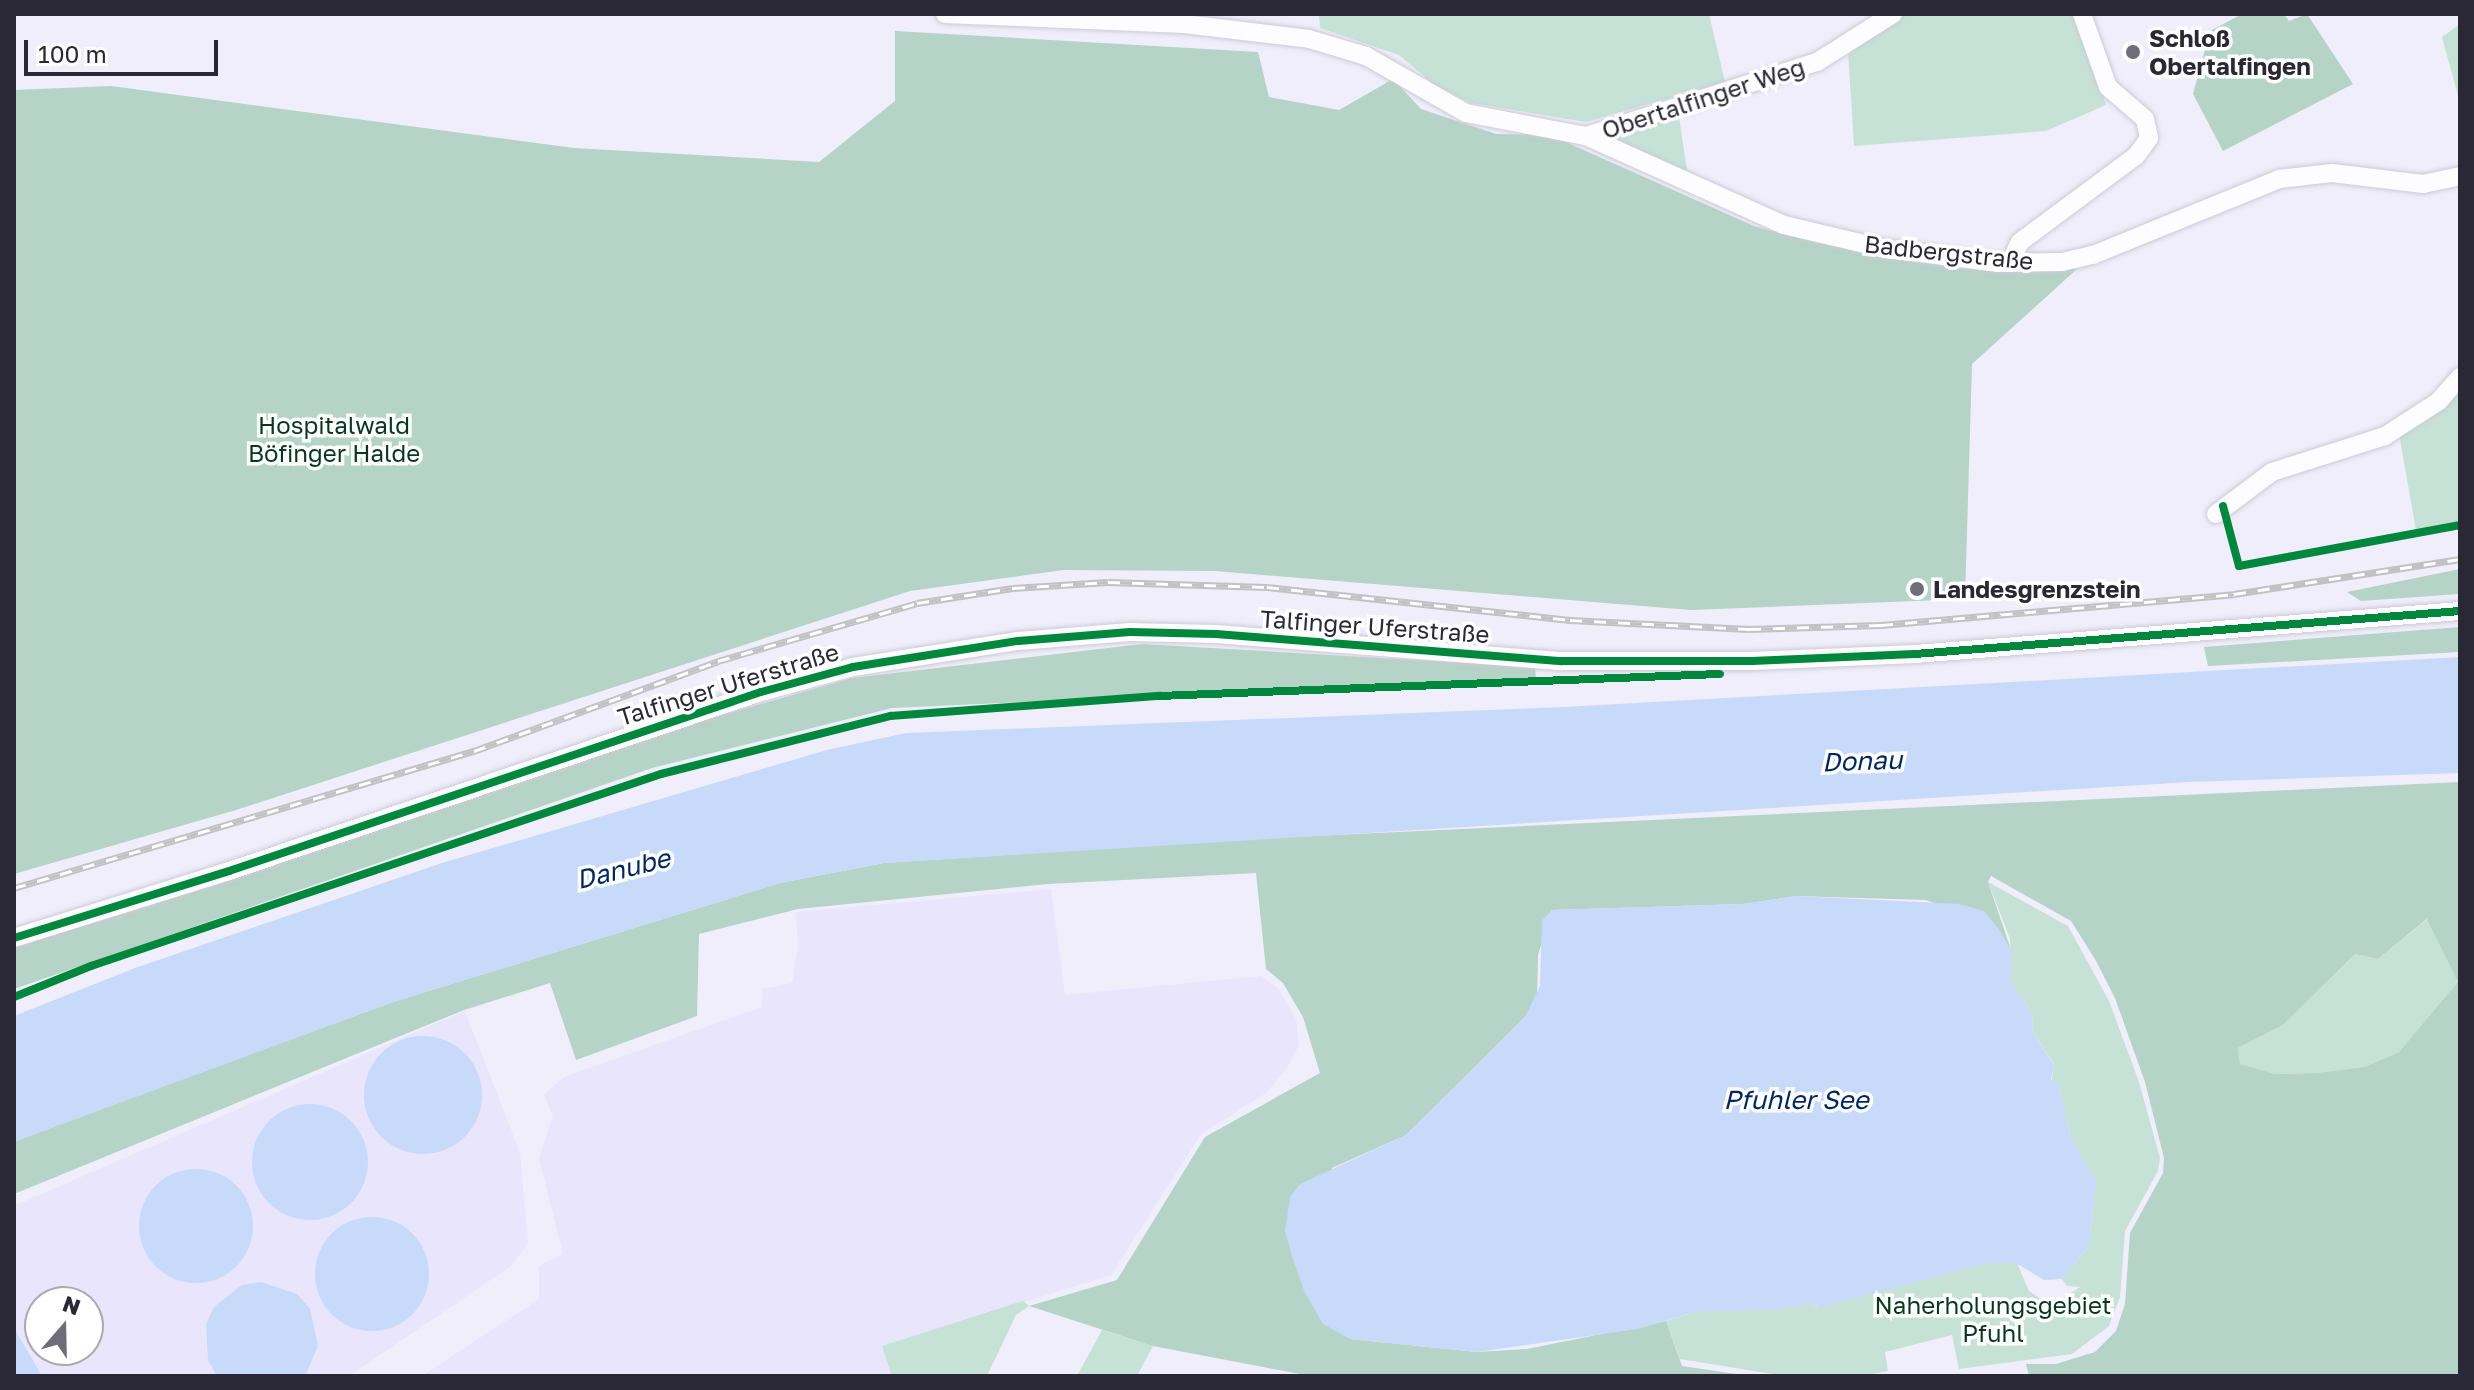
<!DOCTYPE html>
<html>
<head>
<meta charset="utf-8">
<style>
  body { margin:0 }
  #map { position:relative; width:2474px; height:1390px; overflow:hidden; background:#f0eefa; font-family:"Golos Text",sans-serif }
  div>[style] { position:absolute }
  .built>* { inset:0; background:#e8e5fc }
  .green>* { inset:0; background:#c6e2d6 }
  .forest>* { inset:0; background:#b5d3c6 }
  .water>* { inset:0; background:#c7daf9 }
  .round { border-radius:50% }
  .roads { filter:drop-shadow(0 0 2px #cccad6) drop-shadow(0 0 2px #cccad6) }
  .minor>* { height:18px; margin:-9px; padding:0 9px; transform-origin:9px; border-radius:9px; background:#fdfcfe }
  .rail>* { height:7px; margin-top:-3.5px; transform-origin:0; background:repeating-linear-gradient(90deg,#fff 0 12px,#c2c2c4 0 24px); box-sizing:border-box; border-block:2px solid #c2c2c4 }
  .cycleway>* { height:8px; margin:-4px; padding:0 4px; transform-origin:4px; border-radius:4px; background:#00873e }
  .dots>* { width:22px; height:22px; translate:-50% -50%; box-sizing:border-box; border:4px solid #fff; border-radius:50% }
  span { translate:-50% -50%; white-space:nowrap; text-align:center; line-height:1.15; -webkit-text-stroke:7px #fff; paint-order:stroke }
  .poi-label { font-size:24px; color:#292834; font-weight:700 }
  .left { translate:0 -50%; text-align:left }
  .street-label { font-size:24px; color:#292834 }
  .park-label { font-size:24px; color:#083720 }
  .water-label { font-size:26px; color:#00275d; font-style:italic }
  .frame { position:absolute; inset:0; border:16px solid #292834; pointer-events:none }
  .north { position:absolute; left:24px; top:1286px; width:80px; height:80px; box-sizing:border-box; background:#fff; border:2px solid #a9a9ae; border-radius:50%; rotate:20deg; font-size:22px; font-weight:700; line-height:32px; text-align:center; color:#292834 }
  .north::after { content:''; display:block; margin:auto; width:28px; height:36px; background:#6f6d79; clip-path:polygon(50% 0,100% 100%,50% 72%,0 100%) }
  .scale { position:absolute; left:24px; top:40px; width:194px; height:36px; box-sizing:border-box; border:4px solid #292834; border-top:0; padding-left:10px; font-size:24px; line-height:28px; white-space:nowrap; color:#292834; -webkit-text-stroke:6px #fff; paint-order:stroke }
</style>
</head>
<body>
<div id="map">
  <div class="built">
    <i style="clip-path:polygon(1051px 889px,1065px 995px,1261px 976px,1278px 988px,1296px 1019px,1299px 1046px,1287px 1068px,1266px 1093px,1201px 1134px,1111px 1275px,883px 1346px,892px 1376px,422px 1376px,539px 1299px,539px 1266px,563px 1254px,539px 1158px,553px 1116px,544px 1095px,564px 1077px,762px 1007px,763px 989px,792px 983px,798px 947px,796px 912px)"></i>
    <i style="clip-path:polygon(evenodd,465px 1011px,520px 1153px,528px 1243px,511px 1266px,349px 1376px,14px 1376px,14px 1206px,465px 1011px,40px 1302px,88px 1302px,88px 1350px,40px 1350px,40px 1302px)"></i>
  </div>
  <div class="green">
    <i style="clip-path:polygon(1319px 14px,1709px 14px,1725px 82px,1586px 122px,1471px 103px,1436px 86px,1399px 55px,1320px 28px)"></i>
    <i style="clip-path:polygon(1904px 14px,2078px 14px,2106px 105px,2046px 131px,1854px 146px,1848px 51px)"></i>
    <i style="clip-path:polygon(2460px 24px,2460px 103px,2442px 37px)"></i>
    <i style="clip-path:polygon(1678px 110px,1688px 177px,1613px 140px,1611px 136px)"></i>
    <i style="clip-path:polygon(2460px 386px,2460px 521px,2416px 530px,2399px 434px)"></i>
    <i style="clip-path:polygon(1988px 882px,2068px 926px,2109px 1001px,2139px 1082px,2160px 1158px,2158px 1171px,2125px 1231px,2120px 1297px,2109px 1326px,2072px 1354px,1959px 1369px,1952px 1335px,1885px 1352px,1888px 1371px,1862px 1376px,1784px 1376px,1680px 1359px,1666px 1321px,1695px 1312px,1812px 1303px,1817px 1306px,1989px 1263px,2017px 1263px,2029px 1291px,2042px 1300px,2060px 1300px,2080px 1287px,2067px 1286px,2062px 1279px,2089px 1245px,2095px 1188px,2070px 1136px,2058px 1083px,2052px 1079px,2054px 1064px,2033px 1032px,2032px 1013px,2011px 982px,2010px 939px)"></i>
    <i style="clip-path:polygon(2428px 919px,2459px 982px,2399px 1052px,2364px 1067px,2316px 1073px,2274px 1074px,2240px 1064px,2238px 1048px,2283px 1025px,2355px 954px,2378px 959px)"></i>
    <i style="clip-path:polygon(1023px 1301px,1029px 1306px,1016px 1315px,987px 1376px,892px 1376px,882px 1346px)"></i>
    <i style="clip-path:polygon(1102px 1330px,1153px 1346px,1137px 1376px,1077px 1376px)"></i>
  </div>
  <div class="forest">
    <i style="clip-path:polygon(2242px 14px,2284px 14px,2289px 21px,2307px 14px,2353px 84px,2223px 151px,2193px 94px,2210px 31px)"></i>
    <i style="clip-path:polygon(895px 31px,1258px 52px,1269px 97px,1339px 110px,1393px 79px,1421px 109px,1496px 134px,1550px 135px,1754px 226px,1818px 243px,2014px 270px,2077px 269px,1972px 364px,1965px 599px,1691px 610px,1215px 571px,1063px 570px,910px 591px,236px 810px,14px 874px,14px 90px,111px 86px,574px 148px,819px 162px,895px 101px)"></i>
    <i style="clip-path:polygon(2460px 569px,2460px 594px,2361px 601px,2347px 592px)"></i>
    <i style="clip-path:polygon(2460px 627px,2460px 652px,2208px 666px,2204px 647px)"></i>
    <i style="clip-path:polygon(1142px 644px,1535px 667px,1536px 678px,892px 708px,652px 768px,14px 989px,14px 947px,652px 735px,852px 678px)"></i>
    <i style="clip-path:polygon(evenodd,2460px 782px,2460px 1376px,2029px 1376px,2026px 1364px,2056px 1364px,2095px 1352px,2116px 1331px,2125px 1304px,2130px 1233px,2163px 1173px,2164px 1158px,2145px 1082px,2115px 998px,2095px 959px,2071px 921px,1991px 876px,1988px 882px,2011px 950px,1997px 927px,1926px 900px,1796px 896px,1743px 904px,1552px 910px,1538px 955px,1537px 998px,1525px 1017px,1406px 1135px,1332px 1168px,1350px 1339px,1477px 1352px,1527px 1349px,1666px 1321px,1682px 1366px,1750px 1376px,1310px 1376px,1153px 1346px,1029px 1306px,1117px 1280px,1205px 1137px,1320px 1073px,1303px 1017px,1283px 983px,1266px 969px,1256px 873px,1048px 884px,798px 909px,699px 934px,697px 1016px,576px 1060px,550px 983px,464px 1010px,14px 1194px,14px 1142px,58px 1125px,393px 1002px,780px 883px,884px 863px,1249px 839px,2460px 782px,2427px 919px,2458px 982px,2399px 1052px,2364px 1067px,2316px 1073px,2275px 1074px,2240px 1064px,2238px 1048px,2283px 1025px,2355px 954px,2378px 959px,2427px 919px)"></i>
  </div>
  <div class="water">
    <i style="clip-path:polygon(2460px 657px,2460px 773px,2189px 782px,884px 863px,780px 883px,393px 1002px,14px 1142px,14px 1016px,135px 968px,442px 863px,827px 750px,906px 733px,1565px 707px)"></i>
    <i style="clip-path:polygon(1796px 896px,1960px 904px,1984px 911px,1997px 927px,2011px 950px,2011px 982px,2032px 1013px,2033px 1032px,2054px 1065px,2051px 1079px,2058px 1082px,2070px 1136px,2096px 1181px,2089px 1245px,2062px 1279px,2044px 1280px,2016px 1263px,1989px 1263px,1820px 1307px,1812px 1303px,1781px 1309px,1695px 1312px,1638px 1329px,1477px 1352px,1350px 1339px,1323px 1324px,1304px 1291px,1291px 1253px,1285px 1231px,1290px 1197px,1300px 1184px,1406px 1135px,1525px 1017px,1540px 986px,1542px 920px,1552px 910px,1743px 904px)"></i>
    <i class="round" style="left:364px;top:1036px;width:118px;height:118px"></i>
    <i class="round" style="left:252px;top:1104px;width:116px;height:116px"></i>
    <i class="round" style="left:139px;top:1169px;width:114px;height:114px"></i>
    <i class="round" style="left:315px;top:1217px;width:114px;height:114px"></i>
    <i style="clip-path:polygon(261px 1282px,297px 1294px,310px 1309px,318px 1346px,305px 1376px,217px 1376px,208px 1360px,206px 1324px,214px 1307px,242px 1285px)"></i>
    <i style="clip-path:polygon(14px 1328px,42px 1376px,14px 1376px)"></i>
  </div>
  <div class="roads">
    <div class="minor">
      <i style="left:945px;top:14px;width:239px;rotate:2.4deg"></i>
      <i style="left:1184px;top:24px;width:126px;rotate:6.8deg"></i>
      <i style="left:1309px;top:39px;width:59px;rotate:16.6deg"></i>
      <i style="left:1366px;top:56px;width:115px;rotate:29.7deg"></i>
      <i style="left:1466px;top:113px;width:122px;rotate:10.9deg"></i>
      <i style="left:1586px;top:136px;width:217px;rotate:24.2deg"></i>
      <i style="left:1784px;top:225px;width:100px;rotate:13.3deg"></i>
      <i style="left:1881px;top:248px;width:118px;rotate:7.3deg"></i>
      <i style="left:1998px;top:263px;width:64px;rotate:-0.9deg"></i>
      <i style="left:2062px;top:262px;width:32px;rotate:-13deg"></i>
      <i style="left:2093px;top:255px;width:201px;rotate:-22.2deg"></i>
      <i style="left:2279px;top:179px;width:53px;rotate:-6.5deg"></i>
      <i style="left:2332px;top:173px;width:92px;rotate:6.9deg"></i>
      <i style="left:2423px;top:184px;width:38px;rotate:-12deg"></i>
      <i style="left:1586px;top:136px;width:243px;rotate:-17.8deg"></i>
      <i style="left:1817px;top:62px;width:90px;rotate:-32.3deg"></i>
      <i style="left:2010px;top:263px;width:23px;rotate:-65deg"></i>
      <i style="left:2020px;top:242px;width:144px;rotate:-36.6deg"></i>
      <i style="left:2136px;top:156px;width:22px;rotate:-54deg"></i>
      <i style="left:2149px;top:138px;width:19px;rotate:-102deg"></i>
      <i style="left:2145px;top:119px;width:49px;rotate:-139.1deg"></i>
      <i style="left:2108px;top:87px;width:77px;rotate:-109.6deg"></i>
      <i style="left:2216px;top:514px;width:70px;rotate:-36.9deg"></i>
      <i style="left:2272px;top:472px;width:119px;rotate:-17.7deg"></i>
      <i style="left:2385px;top:436px;width:64px;rotate:-32.9deg"></i>
      <i style="left:2439px;top:401px;width:32px;rotate:-49deg"></i>
      <i style="left:14px;top:938px;width:225px;rotate:-17.3deg"></i>
      <i style="left:229px;top:871px;width:561px;rotate:-18.6deg"></i>
      <i style="left:761px;top:692px;width:95px;rotate:-15.2deg"></i>
      <i style="left:853px;top:667px;width:167px;rotate:-9deg"></i>
      <i style="left:1018px;top:641px;width:112px;rotate:-4.6deg"></i>
      <i style="left:1130px;top:632px;width:86px;rotate:1.3deg"></i>
      <i style="left:1216px;top:634px;width:347px;rotate:4.5deg"></i>
      <i style="left:1562px;top:661px;width:190px"></i>
      <i style="left:1752px;top:661px;width:163px;rotate:-2.5deg"></i>
      <i style="left:1915px;top:654px;width:547px;rotate:-4.51deg"></i>
    </div>
  </div>
  <div class="rail">
    <i style="left:14px;top:888px;width:480px;rotate:-16.6deg"></i>
    <i style="left:474px;top:751px;width:260px;rotate:-20.2deg"></i>
    <i style="left:718px;top:661px;width:207px;rotate:-16.2deg"></i>
    <i style="left:917px;top:603px;width:97px;rotate:-8.9deg"></i>
    <i style="left:1013px;top:588px;width:95px;rotate:-3.6deg"></i>
    <i style="left:1108px;top:582px;width:159px;rotate:1.8deg"></i>
    <i style="left:1267px;top:587px;width:305px;rotate:6.2deg"></i>
    <i style="left:1570px;top:620px;width:179px;rotate:2.9deg"></i>
    <i style="left:1749px;top:629px;width:132px;rotate:-1.7deg"></i>
    <i style="left:1881px;top:625px;width:354px;rotate:-5deg"></i>
    <i style="left:2234px;top:594px;width:229px;rotate:-8.8deg"></i>
  </div>
  <div class="cycleway">
    <i style="left:2223px;top:506px;width:62px;rotate:75.1deg"></i>
    <i style="left:2239px;top:566px;width:225px;rotate:-10.5deg"></i>
    <i style="left:14px;top:938px;width:225px;rotate:-17.3deg"></i>
    <i style="left:229px;top:871px;width:561px;rotate:-18.6deg"></i>
    <i style="left:761px;top:692px;width:95px;rotate:-15.2deg"></i>
    <i style="left:853px;top:667px;width:167px;rotate:-9deg"></i>
    <i style="left:1018px;top:641px;width:112px;rotate:-4.6deg"></i>
    <i style="left:1130px;top:632px;width:86px;rotate:1.3deg"></i>
    <i style="left:1216px;top:634px;width:347px;rotate:4.5deg"></i>
    <i style="left:1562px;top:661px;width:190px"></i>
    <i style="left:1752px;top:661px;width:163px;rotate:-2.5deg"></i>
    <i style="left:1915px;top:654px;width:547px;rotate:-4.51deg"></i>
    <i style="left:14px;top:997px;width:83px;rotate:-21.9deg"></i>
    <i style="left:91px;top:966px;width:601px;rotate:-18.62deg"></i>
    <i style="left:661px;top:774px;width:237px;rotate:-14.2deg"></i>
    <i style="left:891px;top:716px;width:269px;rotate:-4.3deg"></i>
    <i style="left:1159px;top:696px;width:561px;rotate:-2.25deg"></i>
  </div>
  <div class="dots">
    <i style="left:2133px;top:52px;background:#6f6d79"></i>
    <i style="left:1917px;top:589px;background:#6f6d79"></i>
  </div>
  <div class="poi-label">
    <span class="left" style="left:2149px;top:52px">Schloß<br>Obertalfingen</span>
    <span class="left" style="left:1933px;top:589px">Landesgrenzstein</span>
  </div>
  <div class="street-label">
    <span style="left:1703px;top:98px;rotate:-18deg">Obertalfinger Weg</span>
    <span style="left:1949px;top:252px;rotate:6deg">Badbergstraße</span>
    <span style="left:1375px;top:626px;rotate:4deg">Talfinger Uferstraße</span>
    <span style="left:728px;top:684px;rotate:-17deg">Talfinger Uferstraße</span>
  </div>
  <div class="park-label">
    <span style="left:334px;top:439px">Hospitalwald<br>Böfinger Halde</span>
    <span style="left:1993px;top:1319px">Naherholungsgebiet<br>Pfuhl</span>
  </div>
  <div class="water-label">
    <span style="left:1862px;top:761px;rotate:-2deg">Donau</span>
    <span style="left:623px;top:869px;rotate:-14deg">Danube</span>
    <span style="left:1796px;top:1100px">Pfuhler See</span>
  </div>
  <div class="frame"></div>
  <div class="north">N</div>
  <div class="scale">100 m</div>
</div>
</body>
</html>
